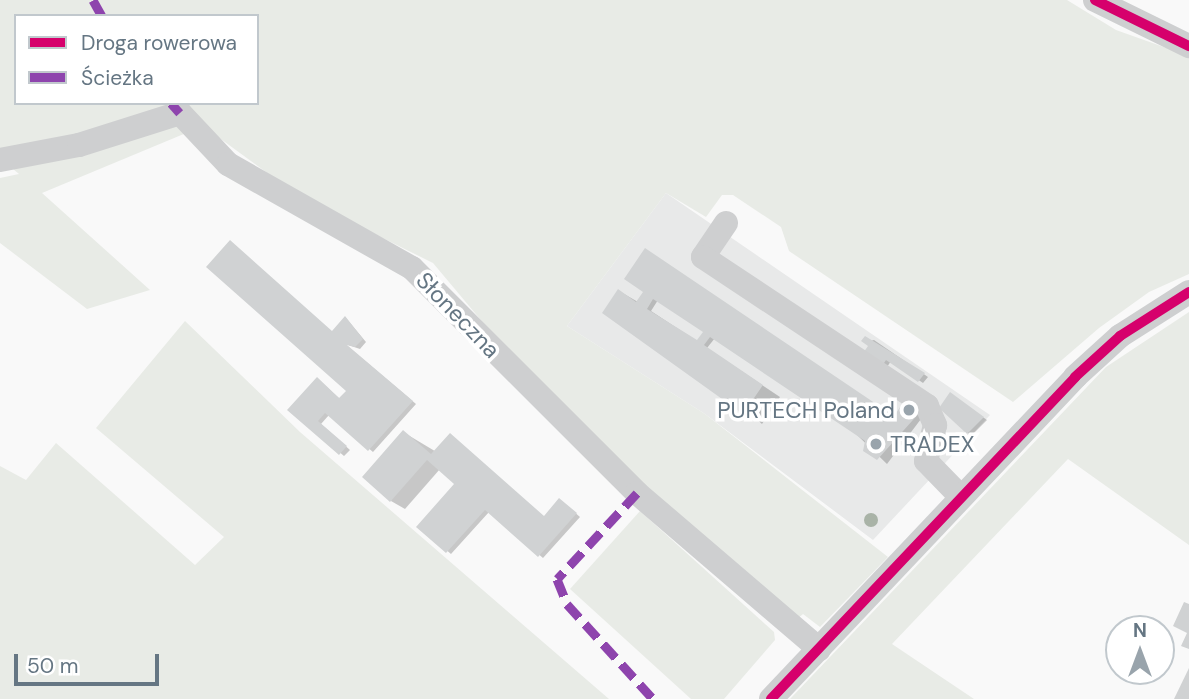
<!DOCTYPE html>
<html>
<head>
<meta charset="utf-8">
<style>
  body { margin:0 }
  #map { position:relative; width:1189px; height:699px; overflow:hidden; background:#f9f9f9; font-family:"DM Sans",sans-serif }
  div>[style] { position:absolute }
  .built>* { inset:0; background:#e8e9e9 }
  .green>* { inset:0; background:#e8ebe6 }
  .shadow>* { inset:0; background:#0003 }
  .building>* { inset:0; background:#d0d2d3 }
  .minor>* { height:24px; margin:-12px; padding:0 12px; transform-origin:12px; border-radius:12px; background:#cecfd0 }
  .quiet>* { height:9px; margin-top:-4.5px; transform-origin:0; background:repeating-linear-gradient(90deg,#8e44ad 0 18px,transparent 0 27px) }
  .cycleway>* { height:10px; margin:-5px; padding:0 5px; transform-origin:5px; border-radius:5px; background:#d6006c }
  .trees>* { width:14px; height:14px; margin:-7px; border-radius:50%; background:#a9b3a7 }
  .dots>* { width:19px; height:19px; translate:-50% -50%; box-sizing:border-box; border:4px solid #fff; border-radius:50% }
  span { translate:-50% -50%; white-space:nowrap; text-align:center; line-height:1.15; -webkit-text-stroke:7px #fff; paint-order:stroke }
  .street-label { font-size:23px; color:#657683 }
  .poi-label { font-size:23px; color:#657683 }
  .right { translate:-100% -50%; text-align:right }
  .left { translate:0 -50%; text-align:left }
  .legend { position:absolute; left:14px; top:14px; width:245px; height:91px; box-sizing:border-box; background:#fff; border:2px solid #c1c8cd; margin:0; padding:9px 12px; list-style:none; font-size:21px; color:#657683 }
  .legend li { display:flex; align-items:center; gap:14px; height:35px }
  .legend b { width:35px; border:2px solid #c1c8cd }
  .north { position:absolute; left:1105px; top:615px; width:70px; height:70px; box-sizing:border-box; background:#fff; border:2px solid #c1c8cd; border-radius:50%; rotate:0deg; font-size:19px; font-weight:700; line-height:28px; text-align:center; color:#657683 }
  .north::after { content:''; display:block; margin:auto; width:24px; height:32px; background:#99a4ac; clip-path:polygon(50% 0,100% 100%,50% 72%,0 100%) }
  .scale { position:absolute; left:14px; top:654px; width:145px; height:32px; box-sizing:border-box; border:4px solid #657683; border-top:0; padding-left:9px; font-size:21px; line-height:24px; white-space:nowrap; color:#657683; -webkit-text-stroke:5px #fff; paint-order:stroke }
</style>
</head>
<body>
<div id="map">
  <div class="built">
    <i style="clip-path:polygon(666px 193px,990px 415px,873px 540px,705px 414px,567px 326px)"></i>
  </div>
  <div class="green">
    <i style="clip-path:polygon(evenodd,0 0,1067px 0,1116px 30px,1189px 56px,1189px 274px,1149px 292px,1099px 328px,1013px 402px,789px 251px,781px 227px,733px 195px,722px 195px,706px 217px,666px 193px,567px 326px,705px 414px,888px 557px,820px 627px,803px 614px,796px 620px,547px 399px,433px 263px,300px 197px,203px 126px,42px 193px,150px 290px,87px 309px,0 243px,0 178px,19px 174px,0 158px,0 0,16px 16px,257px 16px,257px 103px,16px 103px,16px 16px)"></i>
    <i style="clip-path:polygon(1189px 312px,1189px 545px,1068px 459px,892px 644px,974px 699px,790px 699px,1106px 367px)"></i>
    <i style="clip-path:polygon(185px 321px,300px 432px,609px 699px,0 699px,0 466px,26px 480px,56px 443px,195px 565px,224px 537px,96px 428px)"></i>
    <i style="clip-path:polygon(640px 511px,774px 632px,775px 640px,724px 699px,691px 699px,570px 589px)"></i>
  </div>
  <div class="shadow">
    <i style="clip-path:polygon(evenodd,619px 291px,638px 302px,645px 291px,895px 418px,905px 402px,924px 415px,887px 464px,856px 434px,715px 338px,707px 348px,780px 397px,762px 424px,619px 291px,658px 300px,706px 331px,698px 342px,651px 311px,658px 300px)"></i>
    <i style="clip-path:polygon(346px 318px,366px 342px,360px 349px,345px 344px,416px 404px,373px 452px,329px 415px,321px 424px,350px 450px,344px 456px,290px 410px,321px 382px,340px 399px,348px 391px,333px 332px)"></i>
    <i style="clip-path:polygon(874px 340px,928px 377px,923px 383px,891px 361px,885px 370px,866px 342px)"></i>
    <i style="clip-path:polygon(954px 397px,987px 420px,972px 435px,968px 433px)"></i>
    <i style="clip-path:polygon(403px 432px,545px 517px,564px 503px,580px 517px,543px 558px,489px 512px,451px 554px,419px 527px,457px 484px,440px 469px,405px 509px,391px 501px)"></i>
  </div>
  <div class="building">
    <i style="clip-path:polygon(230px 240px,332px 331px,345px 316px,363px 339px,355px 347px,347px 345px,413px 401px,368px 451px,325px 413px,318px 421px,347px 446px,339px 455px,287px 410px,317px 377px,339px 398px,346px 391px,206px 267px)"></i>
    <i style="clip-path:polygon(evenodd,645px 248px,894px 416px,905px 400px,921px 411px,877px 460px,863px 451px,865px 441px,710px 337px,704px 345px,763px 385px,743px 414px,602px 313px,618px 289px,636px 302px,643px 292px,624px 279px,645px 248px,653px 299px,703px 332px,697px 340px,647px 309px,653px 299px)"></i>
    <i style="clip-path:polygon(865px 336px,925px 373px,918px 382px,886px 360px,880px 369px,861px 356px,868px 346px,861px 341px)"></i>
    <i style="clip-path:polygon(950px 392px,984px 417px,967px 434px,939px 408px)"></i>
    <i style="clip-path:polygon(403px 430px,431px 454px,450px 433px,544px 516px,559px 498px,577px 513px,538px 557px,485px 510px,446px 553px,416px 527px,454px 484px,427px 460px,390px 502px,362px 477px)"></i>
    <i style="clip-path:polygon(1184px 602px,1189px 604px,1189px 649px,1181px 646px,1187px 633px,1173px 626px)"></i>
    <i style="clip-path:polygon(1189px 668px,1189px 699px,1174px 699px)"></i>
  </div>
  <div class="minor">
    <i style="left:1095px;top:0;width:105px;rotate:26.1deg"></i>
    <i style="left:0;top:160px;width:80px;rotate:-10.8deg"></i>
    <i style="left:79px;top:145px;width:106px;rotate:-17.6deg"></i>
    <i style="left:180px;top:113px;width:70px;rotate:46.7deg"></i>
    <i style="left:228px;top:164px;width:211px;rotate:29.5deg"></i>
    <i style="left:412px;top:268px;width:318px;rotate:45deg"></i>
    <i style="left:637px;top:493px;width:240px;rotate:40.6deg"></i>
    <i style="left:726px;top:223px;width:41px;rotate:124.1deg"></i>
    <i style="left:703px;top:257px;width:269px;rotate:33.6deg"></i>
    <i style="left:927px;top:406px;width:21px;rotate:67deg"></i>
    <i style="left:935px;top:425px;width:37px;rotate:104deg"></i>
    <i style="left:926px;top:461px;width:50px;rotate:45.8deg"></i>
    <i style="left:771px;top:699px;width:443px;rotate:-46.6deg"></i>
    <i style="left:1075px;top:377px;width:61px;rotate:-42.3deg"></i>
    <i style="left:1120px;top:336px;width:82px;rotate:-32.5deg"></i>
  </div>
  <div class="quiet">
    <i style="left:93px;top:0;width:18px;rotate:61deg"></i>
    <i style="left:171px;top:103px;width:13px;rotate:48deg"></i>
    <i style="left:637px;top:493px;width:117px;rotate:132.9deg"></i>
    <i style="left:557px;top:579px;width:27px;rotate:68deg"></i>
    <i style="left:567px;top:604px;width:128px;rotate:47.8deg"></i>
  </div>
  <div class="cycleway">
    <i style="left:1095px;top:0;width:105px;rotate:26.1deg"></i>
    <i style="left:771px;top:699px;width:443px;rotate:-46.6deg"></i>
    <i style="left:1075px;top:377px;width:61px;rotate:-42.3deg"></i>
    <i style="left:1120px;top:336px;width:82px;rotate:-32.5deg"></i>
  </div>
  <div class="trees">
    <i style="left:871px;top:520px"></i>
  </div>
  <div class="dots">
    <i style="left:909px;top:410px;background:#99a4ac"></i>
    <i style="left:876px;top:444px;background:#99a4ac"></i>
  </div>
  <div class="street-label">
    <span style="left:458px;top:315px;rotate:46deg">Słoneczna</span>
  </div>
  <div class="poi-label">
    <span class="right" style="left:895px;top:410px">PURTECH Poland</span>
    <span class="left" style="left:890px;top:444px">TRADEX</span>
  </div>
  <ul class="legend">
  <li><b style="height:9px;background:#d6006c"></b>Droga rowerowa</li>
  <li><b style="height:9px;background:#8e44ad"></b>Ścieżka</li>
  </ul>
  <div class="north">N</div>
  <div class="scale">50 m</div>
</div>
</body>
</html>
